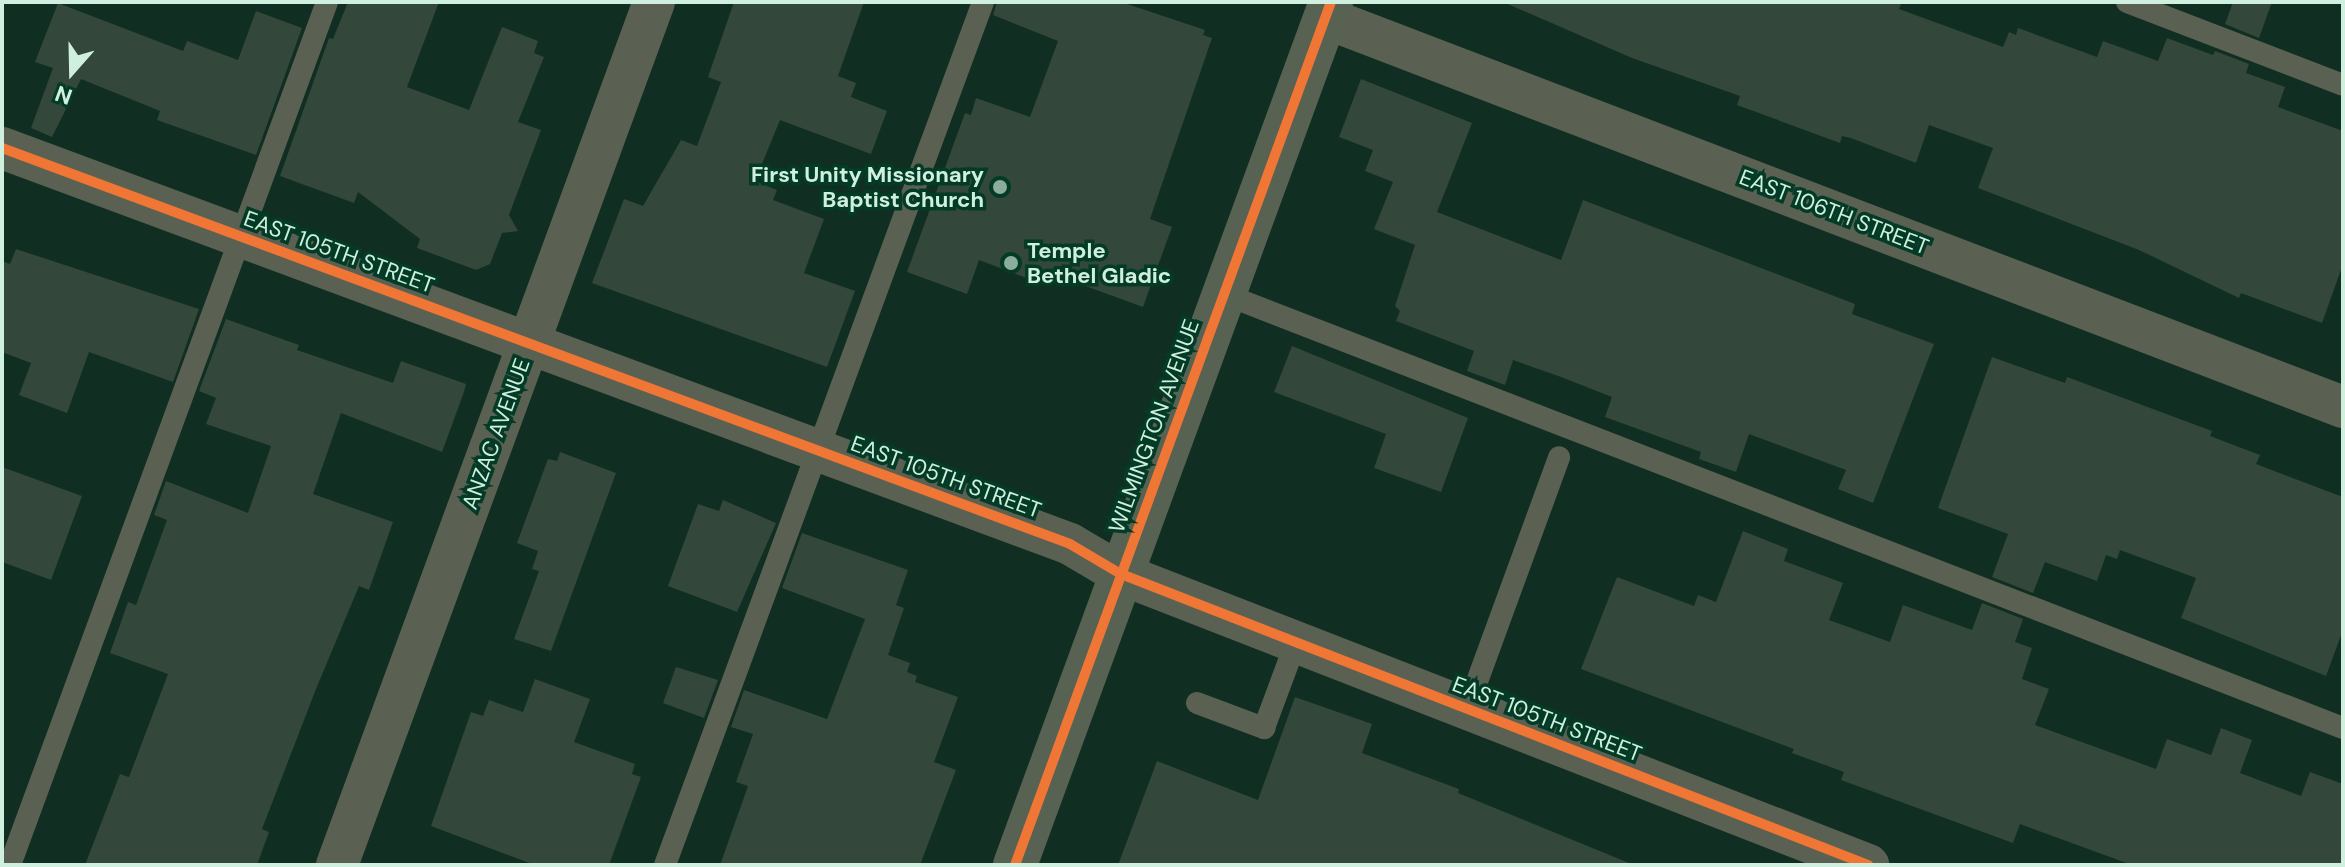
<!DOCTYPE html>
<html>
<head>
<meta charset="utf-8">
<style>
  body { margin:0 }
  #map { position:relative; width:2345px; height:867px; overflow:hidden; background:#112e23; font-family:"DM Sans",sans-serif }
  div>[style] { position:absolute }
  .building>* { inset:0; background:#33473a }
  .service>* { height:22px; margin:-11px; padding:0 11px; transform-origin:11px; border-radius:11px; background:#5b6152 }
  .minor>* { height:42px; margin:-21px; padding:0 21px; transform-origin:21px; border-radius:21px; background:#5b6152 }
  .secondary>* { height:44px; margin:-22px; padding:0 22px; transform-origin:22px; border-radius:22px; background:#586252 }
  .cycleway>* { height:10px; margin:-5px; padding:0 5px; transform-origin:5px; border-radius:5px; background:#f07635 }
  .dots>* { width:22px; height:22px; translate:-50% -50%; box-sizing:border-box; border:4px solid #043b26; border-radius:50% }
  span { translate:-50% -50%; white-space:nowrap; text-align:center; line-height:1.15; -webkit-text-stroke:7px #043b26; paint-order:stroke }
  .poi-label { font-size:22px; color:#cff0de; font-weight:700 }
  .right { translate:-100% -50%; text-align:right }
  .left { translate:0 -50%; text-align:left }
  .street-label { font-size:22px; color:#cff0de }
  .frame { position:absolute; inset:0; border:4px solid #cff0de; pointer-events:none }
  .north { position:absolute; left:32px; top:32px; width:80px; height:80px; -webkit-text-stroke:6px #043b26; paint-order:stroke; rotate:200deg; font-size:22px; font-weight:700; line-height:32px; text-align:center; color:#cff0de }
  .north::after { content:''; display:block; margin:auto; width:28px; height:36px; background:#cff0de; clip-path:polygon(50% 0,100% 100%,50% 72%,0 100%) }
</style>
</head>
<body>
<div id="map">
  <div class="building">
    <i style="clip-path:polygon(348px 2px,439px 2px,407px 87px,469px 110px,502px 27px,538px 41px,534px 53px,544px 57px,518px 122px,541px 130px,509px 215px,518px 231px,502px 233px,490px 264px,476px 270px,417px 248px,420px 239px,358px 192px,354px 203px,280px 176px,329px 38px,333px 39px)"></i>
    <i style="clip-path:polygon(734px 2px,864px 2px,838px 76px,856px 83px,851px 97px,887px 111px,871px 154px,780px 120px,755px 181px,777px 190px,773px 200px,824px 219px,804px 273px,855px 291px,827px 367px,592px 283px,624px 199px,643px 206px,681px 140px,697px 146px,721px 82px,708px 77px)"></i>
    <i style="clip-path:polygon(997px 2px,1121px 2px,1205px 30px,1203px 35px,1212px 38px,1150px 219px,1172px 227px,1143px 307px,1047px 272px,1042px 284px,979px 260px,967px 294px,907px 272px,965px 113px,971px 115px,976px 98px,1030px 117px,1058px 41px,993px 15px)"></i>
    <i style="clip-path:polygon(1503px 2px,1902px 2px,1899px 9px,2003px 47px,2009px 32px,2016px 35px,2018px 28px,2097px 57px,2103px 41px,2158px 61px,2167px 38px,2213px 55px,2215px 51px,2249px 64px,2246px 73px,2285px 87px,2278px 107px,2343px 131px,2343px 264px,2322px 323px,2241px 293px,2239px 298px,2139px 250px,1978px 188px,1993px 148px,1929px 125px,1916px 163px,1851px 138px,1842px 136px,1840px 143px,1737px 105px,1740px 96px,1632px 58px)"></i>
    <i style="clip-path:polygon(2233px 2px,2272px 2px,2259px 38px,2225px 24px)"></i>
    <i style="clip-path:polygon(58px 3px,183px 51px,187px 41px,238px 60px,256px 11px,302px 28px,256px 155px,157px 120px,160px 111px,81px 79px,52px 137px,31px 128px,53px 68px,35px 62px)"></i>
    <i style="clip-path:polygon(1361px 79px,1472px 123px,1437px 212px,1561px 260px,1583px 200px,1855px 304px,1852px 314px,1934px 344px,1873px 503px,1838px 489px,1846px 470px,1749px 434px,1736px 472px,1699px 459px,1701px 452px,1605px 417px,1612px 397px,1561px 377px,1513px 360px,1505px 385px,1467px 371px,1474px 351px,1396px 321px,1400px 311px,1395px 306px,1415px 245px,1374px 229px,1393px 182px,1365px 171px,1373px 150px,1339px 137px)"></i>
    <i style="clip-path:polygon(16px 249px,199px 309px,173px 382px,89px 352px,67px 413px,19px 395px,31px 363px,2px 352px,2px 261px,10px 264px)"></i>
    <i style="clip-path:polygon(226px 319px,299px 345px,297px 350px,393px 383px,401px 361px,466px 384px,464px 392px,442px 452px,341px 413px,313px 494px,393px 522px,369px 590px,359px 586px,316px 689px,262px 829px,269px 832px,257px 865px,85px 865px,120px 774px,129px 777px,168px 674px,110px 653px,128px 602px,136px 605px,167px 520px,154px 515px,166px 481px,248px 513px,271px 446px,206px 424px,216px 398px,199px 391px)"></i>
    <i style="clip-path:polygon(1292px 346px,1468px 418px,1441px 492px,1374px 468px,1386px 434px,1274px 392px)"></i>
    <i style="clip-path:polygon(1992px 357px,2065px 383px,2067px 377px,2212px 431px,2210px 436px,2260px 455px,2256px 464px,2343px 497px,2343px 630px,2326px 676px,2181px 618px,2196px 578px,2120px 550px,2117px 559px,2106px 555px,2097px 581px,2045px 562px,2033px 593px,1992px 577px,2008px 534px,1938px 508px)"></i>
    <i style="clip-path:polygon(560px 452px,616px 473px,551px 651px,514px 639px,539px 571px,532px 569px,538px 551px,517px 543px,548px 459px,557px 461px)"></i>
    <i style="clip-path:polygon(2px 467px,82px 496px,51px 580px,2px 562px)"></i>
    <i style="clip-path:polygon(723px 500px,776px 523px,737px 612px,668px 586px,698px 504px,719px 511px)"></i>
    <i style="clip-path:polygon(1743px 531px,1788px 549px,1784px 561px,1843px 583px,1829px 620px,1890px 642px,1903px 605px,1972px 630px,1982px 603px,2023px 619px,2015px 642px,2032px 648px,2022px 679px,2049px 689px,2035px 725px,2156px 769px,2167px 739px,2211px 755px,2221px 728px,2252px 740px,2240px 773px,2301px 796px,2310px 772px,2343px 784px,2343px 865px,2132px 865px,2020px 824px,2013px 843px,1841px 780px,1844px 772px,1792px 753px,1794px 749px,1581px 669px,1617px 577px,1694px 606px,1698px 595px,1716px 602px)"></i>
    <i style="clip-path:polygon(802px 533px,908px 570px,896px 605px,904px 608px,888px 655px,910px 663px,907px 672px,917px 676px,915px 682px,958px 697px,934px 762px,956px 770px,920px 865px,720px 865px,748px 786px,736px 782px,753px 734px,731px 727px,744px 690px,827px 719px,865px 619px,782px 588px)"></i>
    <i style="clip-path:polygon(676px 667px,718px 680px,704px 718px,663px 703px)"></i>
    <i style="clip-path:polygon(535px 679px,590px 699px,574px 742px,635px 764px,632px 774px,641px 777px,609px 865px,535px 865px,431px 826px,471px 712px,483px 716px,489px 700px,523px 712px)"></i>
    <i style="clip-path:polygon(1295px 697px,1372px 724px,1362px 753px,1459px 789px,1458px 793px,1634px 865px,1118px 865px,1157px 761px,1258px 800px)"></i>
  </div>
  <div class="service">
    <i style="left:2127px;top:2px;width:231px;rotate:21deg"></i>
    <i style="left:1224px;top:294px;width:1200px;rotate:21.2deg"></i>
    <i style="left:1197px;top:703px;width:72px;rotate:20.5deg"></i>
    <i style="left:1264px;top:728px;width:92px;rotate:-69.6deg"></i>
    <i style="left:1467px;top:709px;width:268px;rotate:-69.9deg"></i>
    <i style="left:10px;top:865px;width:919px;rotate:-69.83deg"></i>
    <i style="left:665px;top:865px;width:920px;rotate:-69.77deg"></i>
  </div>
  <div class="minor">
    <i style="left:1326px;top:18px;width:1089px;rotate:20.93deg"></i>
    <i style="left:2px;top:148px;width:1139px;rotate:20.34deg"></i>
    <i style="left:1070px;top:544px;width:59px;rotate:30.5deg"></i>
    <i style="left:1121px;top:574px;width:802px;rotate:21.28deg"></i>
    <i style="left:337px;top:865px;width:919px;rotate:-69.83deg"></i>
  </div>
  <div class="secondary">
    <i style="left:1015px;top:865px;width:919px;rotate:-69.89deg"></i>
  </div>
  <div class="cycleway">
    <i style="left:2px;top:148px;width:1139px;rotate:20.34deg"></i>
    <i style="left:1070px;top:544px;width:59px;rotate:30.5deg"></i>
    <i style="left:1121px;top:574px;width:802px;rotate:21.28deg"></i>
    <i style="left:1015px;top:865px;width:919px;rotate:-69.89deg"></i>
  </div>
  <div class="dots">
    <i style="left:1000px;top:187px;background:#8cac9d"></i>
    <i style="left:1011px;top:263px;background:#8cac9d"></i>
  </div>
  <div class="poi-label">
    <span class="right" style="left:984px;top:187px">First Unity Missionary<br>Baptist Church</span>
    <span class="left" style="left:1027px;top:263px">Temple<br>Bethel Gladic</span>
  </div>
  <div class="street-label">
    <span style="left:1834px;top:212px;rotate:21deg">EAST 106TH STREET</span>
    <span style="left:339px;top:252px;rotate:20deg">EAST 105TH STREET</span>
    <span style="left:1154px;top:426px;rotate:-70deg">WILMINGTON AVENUE</span>
    <span style="left:496px;top:434px;rotate:-70deg">ANZAC AVENUE</span>
    <span style="left:946px;top:477px;rotate:20deg">EAST 105TH STREET</span>
    <span style="left:1547px;top:719px;rotate:21deg">EAST 105TH STREET</span>
  </div>
  <div class="frame"></div>
  <div class="north">N</div>
</div>
</body>
</html>
